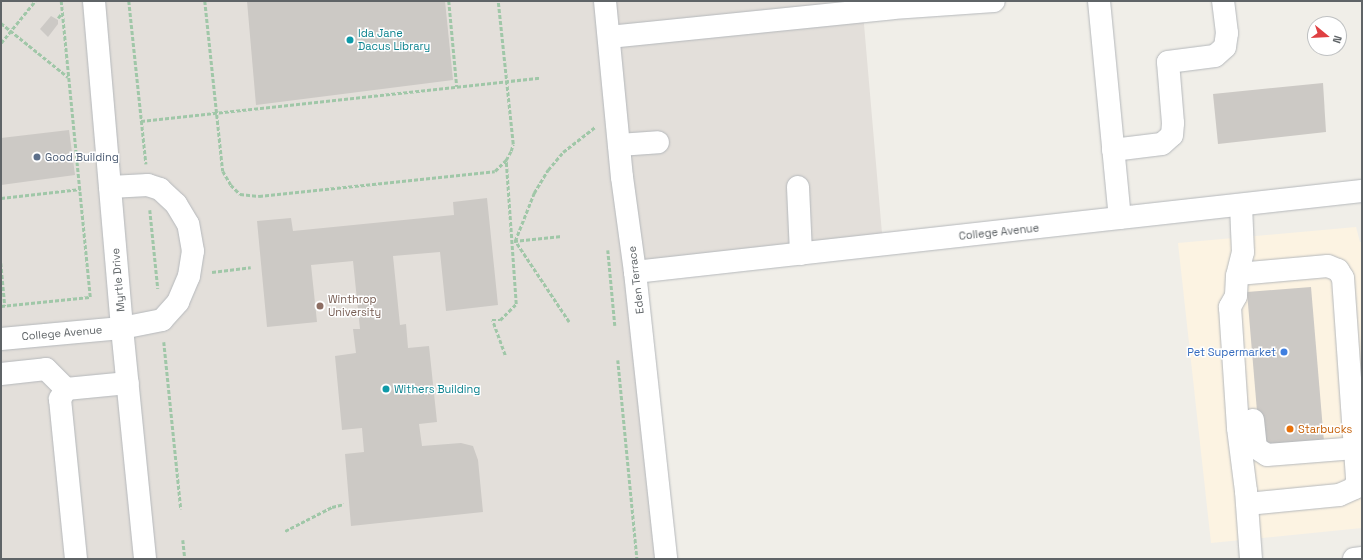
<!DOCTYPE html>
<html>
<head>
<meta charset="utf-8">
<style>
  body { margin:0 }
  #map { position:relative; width:1363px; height:560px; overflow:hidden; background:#f0eee8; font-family:"Space Grotesk",sans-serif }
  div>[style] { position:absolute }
  .commercial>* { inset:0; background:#fcf3e2 }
  .education>* { inset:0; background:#e3dfda }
  .building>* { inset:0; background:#ccc9c5 }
  .path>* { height:2.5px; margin-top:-1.25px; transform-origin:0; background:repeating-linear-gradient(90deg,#a0c7a8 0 4px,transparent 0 6px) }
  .roads { filter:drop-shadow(0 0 1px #b5b8bb) drop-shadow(0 0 1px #b5b8bb) }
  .minor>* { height:22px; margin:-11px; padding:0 11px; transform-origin:11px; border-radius:11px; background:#fff }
  .dots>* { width:11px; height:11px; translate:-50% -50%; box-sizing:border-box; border:2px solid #fff; border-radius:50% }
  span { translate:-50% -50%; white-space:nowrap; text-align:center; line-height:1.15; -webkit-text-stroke:3px #fff; paint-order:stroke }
  .culture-label { font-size:11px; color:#0d838f }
  .left { translate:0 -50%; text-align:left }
  .service-label { font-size:11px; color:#4e5e75 }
  .street-label { font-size:11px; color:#5f6467 }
  .education-label { font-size:11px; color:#785e54 }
  .shop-label { font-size:11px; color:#366cbe }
  .right { translate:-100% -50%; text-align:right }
  .food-label { font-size:11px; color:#c56008 }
  .frame { position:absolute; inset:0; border:2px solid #5f6467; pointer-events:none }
  .north { position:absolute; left:1307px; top:16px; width:40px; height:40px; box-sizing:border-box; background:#fff; border:1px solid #bfc1c2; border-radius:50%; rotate:108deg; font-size:11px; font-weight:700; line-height:16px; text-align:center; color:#5f6467 }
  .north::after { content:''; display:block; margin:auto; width:14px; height:18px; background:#df4042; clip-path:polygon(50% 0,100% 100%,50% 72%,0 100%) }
</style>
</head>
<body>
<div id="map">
  <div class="commercial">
    <i style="clip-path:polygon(1356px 227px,1360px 242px,1362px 242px,1362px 528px,1211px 543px,1178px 243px)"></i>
  </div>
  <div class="education">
    <i style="clip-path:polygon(1px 1px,862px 1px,883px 245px,635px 272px,666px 559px,1px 559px)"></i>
  </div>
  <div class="building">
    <i style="clip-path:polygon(247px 1px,445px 1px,453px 80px,256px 105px)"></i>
    <i style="clip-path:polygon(51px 16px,58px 20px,58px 24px,48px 37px,40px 29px)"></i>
    <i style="clip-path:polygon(1323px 83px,1326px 132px,1218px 144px,1213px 94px)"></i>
    <i style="clip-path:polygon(69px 130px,75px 175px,1px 185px,1px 138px)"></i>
    <i style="clip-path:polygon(487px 198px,498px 305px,446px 311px,440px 252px,393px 256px,400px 325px,406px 324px,408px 348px,429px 346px,437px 422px,419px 424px,422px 446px,461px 443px,473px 446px,478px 460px,483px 512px,351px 526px,345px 454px,364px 452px,362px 428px,342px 430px,335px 356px,356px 353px,353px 329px,360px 329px,353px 261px,311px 265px,317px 322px,267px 327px,257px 221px,291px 218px,293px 231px,454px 215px,453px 202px)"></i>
    <i style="clip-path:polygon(1311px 287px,1324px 442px,1260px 447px,1247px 292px)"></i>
  </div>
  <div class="path">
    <i style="left:129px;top:1px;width:164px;rotate:84deg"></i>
    <i style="left:205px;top:1px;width:171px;rotate:84deg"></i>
    <i style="left:223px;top:171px;width:16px;rotate:60deg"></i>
    <i style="left:231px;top:185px;width:13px;rotate:45deg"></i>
    <i style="left:240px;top:194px;width:19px;rotate:6deg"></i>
    <i style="left:259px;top:196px;width:237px;rotate:-6deg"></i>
    <i style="left:495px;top:171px;width:16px;rotate:-45deg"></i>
    <i style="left:506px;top:160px;width:10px;rotate:-61deg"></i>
    <i style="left:511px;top:151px;width:7px;rotate:-74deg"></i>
    <i style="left:513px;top:144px;width:144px;rotate:-96deg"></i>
    <i style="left:449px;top:1px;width:86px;rotate:84.7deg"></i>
    <i style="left:58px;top:18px;width:6px;rotate:-51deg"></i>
    <i style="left:1px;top:23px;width:86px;rotate:38.9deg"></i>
    <i style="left:1px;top:43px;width:54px;rotate:-51deg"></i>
    <i style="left:141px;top:121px;width:401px;rotate:-6.2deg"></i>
    <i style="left:1px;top:198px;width:80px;rotate:-6.5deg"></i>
    <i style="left:150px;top:210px;width:79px;rotate:84.2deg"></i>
    <i style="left:514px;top:241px;width:48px;rotate:-5.9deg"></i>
    <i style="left:608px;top:250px;width:76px;rotate:84.7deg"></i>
    <i style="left:1px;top:263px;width:43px;rotate:84.7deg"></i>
    <i style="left:212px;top:272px;width:39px;rotate:-7deg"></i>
    <i style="left:1px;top:306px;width:89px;rotate:-5.8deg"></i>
    <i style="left:90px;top:297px;width:297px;rotate:-95.6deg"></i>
    <i style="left:569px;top:322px;width:97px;rotate:-123.7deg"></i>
    <i style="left:515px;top:241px;width:52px;rotate:-68.4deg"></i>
    <i style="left:534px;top:193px;width:27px;rotate:-59deg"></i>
    <i style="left:548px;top:170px;width:23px;rotate:-50deg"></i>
    <i style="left:563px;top:152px;width:41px;rotate:-38deg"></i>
    <i style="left:164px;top:342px;width:168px;rotate:84.2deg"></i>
    <i style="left:505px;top:355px;width:37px;rotate:-110deg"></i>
    <i style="left:492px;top:320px;width:8px"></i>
    <i style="left:500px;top:320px;width:23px;rotate:-45deg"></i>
    <i style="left:516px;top:304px;width:144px;rotate:-94deg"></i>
    <i style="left:618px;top:360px;width:200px;rotate:84.5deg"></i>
    <i style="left:285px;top:531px;width:53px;rotate:-27.1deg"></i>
    <i style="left:332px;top:507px;width:12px;rotate:-14deg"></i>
    <i style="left:183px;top:540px;width:19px;rotate:84deg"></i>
  </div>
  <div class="roads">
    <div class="minor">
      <i style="left:94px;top:1px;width:328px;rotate:85.1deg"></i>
      <i style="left:122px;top:328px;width:232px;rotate:84.3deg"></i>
      <i style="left:605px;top:1px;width:177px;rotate:84.5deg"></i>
      <i style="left:622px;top:177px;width:96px;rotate:82.2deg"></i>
      <i style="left:635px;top:272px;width:289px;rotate:83.8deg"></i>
      <i style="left:1099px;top:1px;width:218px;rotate:84.5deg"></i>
      <i style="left:609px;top:37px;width:285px;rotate:-5.8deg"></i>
      <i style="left:893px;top:8px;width:101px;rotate:-4deg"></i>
      <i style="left:619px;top:145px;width:39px;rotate:-4deg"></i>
      <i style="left:1113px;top:150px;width:49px;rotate:-7deg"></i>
      <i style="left:1162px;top:144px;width:13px;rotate:-42deg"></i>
      <i style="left:1172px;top:135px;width:12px;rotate:-85deg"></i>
      <i style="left:1173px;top:123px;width:61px;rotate:-94.7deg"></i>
      <i style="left:1168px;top:62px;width:47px;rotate:-7.3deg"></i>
      <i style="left:1215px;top:56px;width:13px;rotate:-42deg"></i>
      <i style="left:1225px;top:47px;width:14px;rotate:-82deg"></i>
      <i style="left:1227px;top:33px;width:32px;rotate:-97deg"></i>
      <i style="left:798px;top:187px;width:67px;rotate:87.4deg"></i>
      <i style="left:1241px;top:205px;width:47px;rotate:87.6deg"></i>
      <i style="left:1243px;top:252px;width:25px;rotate:104deg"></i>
      <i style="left:1237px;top:276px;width:20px;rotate:93deg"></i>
      <i style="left:1236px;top:296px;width:13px;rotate:119deg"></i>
      <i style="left:1230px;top:307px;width:121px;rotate:86.2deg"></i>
      <i style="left:1238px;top:428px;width:64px;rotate:82.8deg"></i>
      <i style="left:1246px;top:491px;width:68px;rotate:85.8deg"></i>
      <i style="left:635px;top:272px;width:731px;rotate:-6.36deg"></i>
      <i style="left:1238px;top:274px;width:90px;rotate:-5.1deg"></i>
      <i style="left:1328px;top:266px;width:11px;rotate:22deg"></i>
      <i style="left:1338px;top:270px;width:9px;rotate:58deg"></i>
      <i style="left:1343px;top:278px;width:202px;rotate:86deg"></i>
      <i style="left:1357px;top:480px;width:8px;rotate:104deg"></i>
      <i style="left:1355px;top:488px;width:17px;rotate:156deg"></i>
      <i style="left:1339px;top:495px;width:92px;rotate:174.4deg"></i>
      <i style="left:1px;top:339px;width:121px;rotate:-5.2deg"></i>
      <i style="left:122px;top:328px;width:41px;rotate:-11.3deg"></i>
      <i style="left:162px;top:320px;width:24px;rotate:-48deg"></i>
      <i style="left:178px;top:302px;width:28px;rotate:-67deg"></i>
      <i style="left:189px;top:276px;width:25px;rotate:-81deg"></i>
      <i style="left:193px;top:251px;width:27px;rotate:-100deg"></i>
      <i style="left:188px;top:224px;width:23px;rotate:-121deg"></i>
      <i style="left:176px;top:204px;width:22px;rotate:-137deg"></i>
      <i style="left:160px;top:189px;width:13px;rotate:-162deg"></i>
      <i style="left:148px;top:185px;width:38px;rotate:177deg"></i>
      <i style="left:1px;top:374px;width:45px;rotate:-6.3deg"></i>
      <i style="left:46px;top:369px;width:28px;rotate:45deg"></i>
      <i style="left:66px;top:389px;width:62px;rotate:-5.5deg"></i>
      <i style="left:66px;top:389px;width:12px;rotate:121deg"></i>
      <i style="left:60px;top:399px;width:161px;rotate:84.3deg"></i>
      <i style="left:1253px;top:420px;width:28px;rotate:84deg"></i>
      <i style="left:1256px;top:448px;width:13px;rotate:32deg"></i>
      <i style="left:1267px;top:455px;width:88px;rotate:-4.5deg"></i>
      <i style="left:1354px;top:559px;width:8px;rotate:-7deg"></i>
    </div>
  </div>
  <div class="dots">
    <i style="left:350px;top:40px;background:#0f9aa8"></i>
    <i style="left:37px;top:157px;background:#5c6f8a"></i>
    <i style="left:320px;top:306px;background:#8d6e63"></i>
    <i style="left:1284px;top:352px;background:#3f7fe0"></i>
    <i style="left:386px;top:389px;background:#0f9aa8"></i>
    <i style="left:1290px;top:429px;background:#e8710a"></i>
  </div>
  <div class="culture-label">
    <span class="left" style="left:358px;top:40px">Ida Jane<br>Dacus Library</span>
    <span class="left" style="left:394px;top:389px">Withers Building</span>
  </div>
  <div class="service-label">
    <span class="left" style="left:45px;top:157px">Good Building</span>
  </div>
  <div class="street-label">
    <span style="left:999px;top:232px;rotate:-6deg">College Avenue</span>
    <span style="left:118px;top:280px;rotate:-95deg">Myrtle Drive</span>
    <span style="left:636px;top:280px;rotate:-97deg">Eden Terrace</span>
    <span style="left:62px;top:333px;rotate:-5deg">College Avenue</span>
  </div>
  <div class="education-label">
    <span class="left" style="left:328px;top:306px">Winthrop<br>University</span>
  </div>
  <div class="shop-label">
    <span class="right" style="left:1276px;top:352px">Pet Supermarket</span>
  </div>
  <div class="food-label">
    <span class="left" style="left:1298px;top:429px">Starbucks</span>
  </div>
  <div class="frame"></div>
  <div class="north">N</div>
</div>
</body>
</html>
